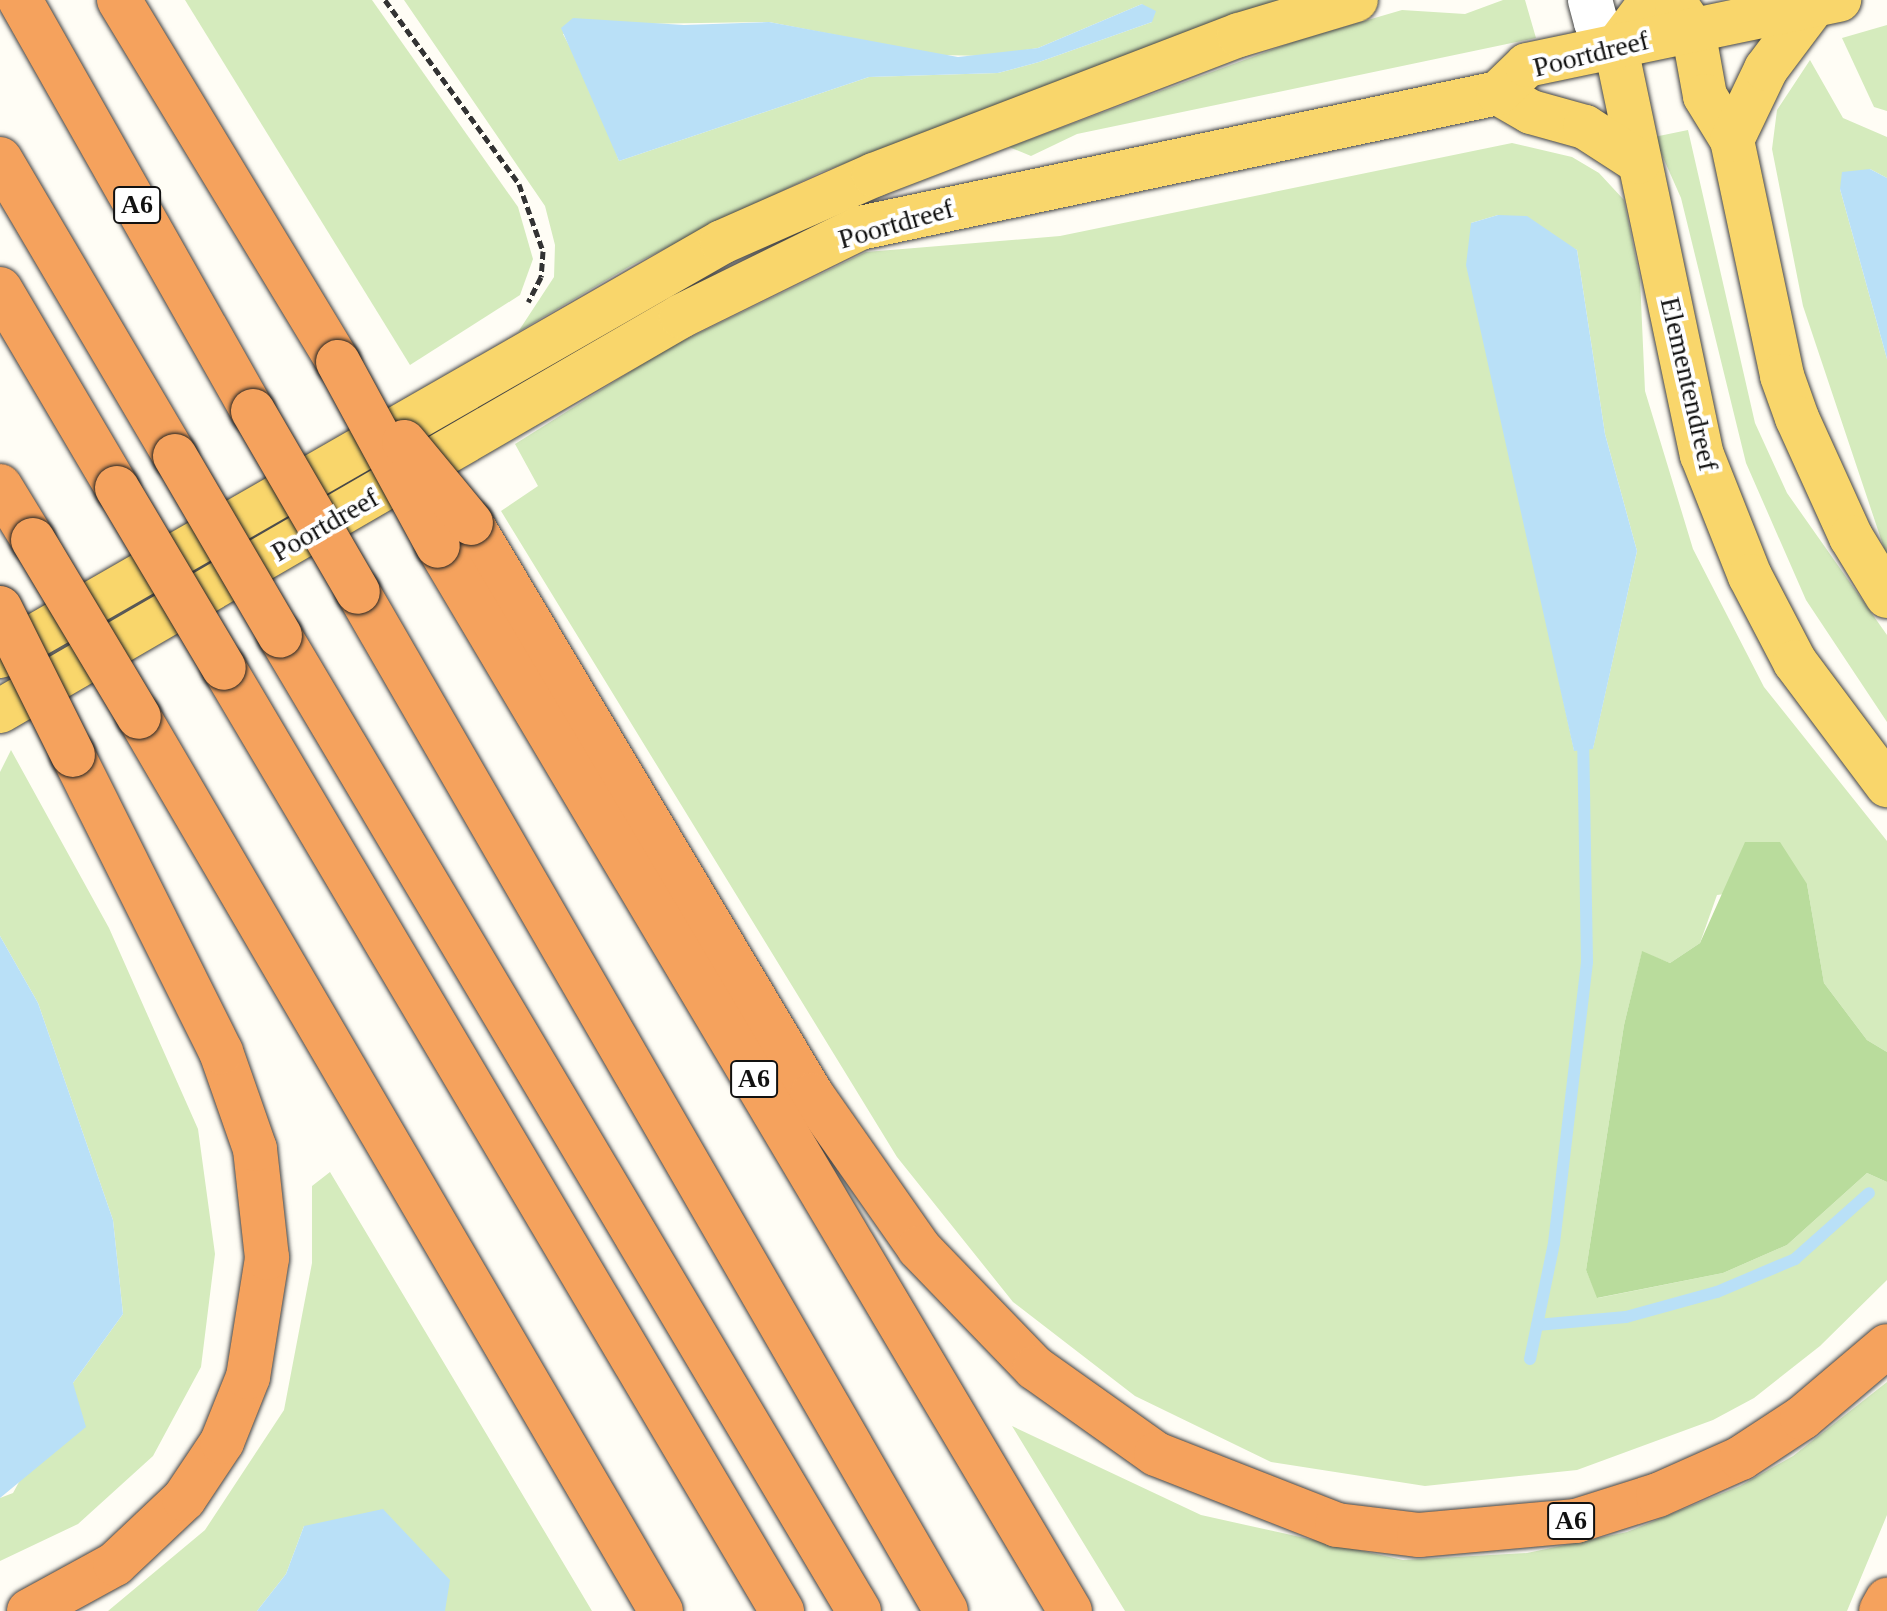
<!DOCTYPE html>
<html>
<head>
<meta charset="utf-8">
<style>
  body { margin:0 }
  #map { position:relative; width:1887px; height:1611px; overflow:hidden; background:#fffdf5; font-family:"Times New Roman",serif }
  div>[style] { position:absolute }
  .green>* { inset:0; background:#d5ebbd }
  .forest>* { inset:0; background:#b9dc9c }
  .water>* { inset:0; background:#b9e0f7 }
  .stream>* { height:12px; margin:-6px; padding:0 6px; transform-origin:6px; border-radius:6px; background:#b9e0f7 }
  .path>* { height:5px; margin-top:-2.5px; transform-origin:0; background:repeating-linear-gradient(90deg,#333 0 8px,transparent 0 12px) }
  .roads { filter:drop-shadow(0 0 2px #444) drop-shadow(0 0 2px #444) }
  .minor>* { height:44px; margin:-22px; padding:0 22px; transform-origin:22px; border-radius:22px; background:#fff }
  .major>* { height:44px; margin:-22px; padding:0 22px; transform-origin:22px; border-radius:22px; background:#f9d66b }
  .highway>* { height:44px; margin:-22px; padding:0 22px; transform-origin:22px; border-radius:22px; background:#f5a25d }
  .bridges { filter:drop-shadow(0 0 2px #222) drop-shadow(0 0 2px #222) }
  .highway-bridge>* { height:44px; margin:-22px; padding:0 22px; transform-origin:22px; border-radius:22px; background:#f5a25d }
  span { translate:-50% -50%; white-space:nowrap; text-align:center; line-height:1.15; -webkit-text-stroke:8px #fff; paint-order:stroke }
  .shield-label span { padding:2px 6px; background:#fff; border:2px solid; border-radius:6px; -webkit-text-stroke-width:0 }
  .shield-label { font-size:26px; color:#111; font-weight:700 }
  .street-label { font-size:28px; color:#111 }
</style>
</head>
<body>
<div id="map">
  <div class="green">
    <i style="clip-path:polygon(185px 0,372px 0,518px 207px,533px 259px,520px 295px,410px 365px)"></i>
    <i style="clip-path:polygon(evenodd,404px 0,1292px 0,819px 173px,632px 265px,518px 332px,554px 277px,555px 245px,545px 206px,404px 0,1142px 4px,1152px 22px,1039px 62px,998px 73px,869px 77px,619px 161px,594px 93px,563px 34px,635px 24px,769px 22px,939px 55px,987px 56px,1038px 48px,1142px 4px)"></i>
    <i style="clip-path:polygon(1503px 0,1525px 0,1536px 38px,1077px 134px,1031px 156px,1009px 147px,1296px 41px,1402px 10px,1465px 14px)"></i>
    <i style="clip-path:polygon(1887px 25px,1887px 111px,1874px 107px,1842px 38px)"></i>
    <i style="clip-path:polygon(1810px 60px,1843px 118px,1887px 137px,1887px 178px,1870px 169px,1840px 189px,1887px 359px,1887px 557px,1803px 306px,1772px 149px,1777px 110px)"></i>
    <i style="clip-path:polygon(1688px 130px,1755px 423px,1787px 493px,1887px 635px,1887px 722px,1806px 600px,1746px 463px,1681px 198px,1654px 137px)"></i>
    <i style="clip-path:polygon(evenodd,1512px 143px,1572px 157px,1599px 173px,1624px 200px,1640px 278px,1645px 391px,1693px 549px,1764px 687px,1887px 841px,1887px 1052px,1867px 1040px,1824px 983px,1807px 884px,1717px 895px,1700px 943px,1670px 963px,1642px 952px,1624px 1025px,1586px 1270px,1598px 1298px,1723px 1273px,1787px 1245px,1867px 1173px,1887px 1182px,1887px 1280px,1820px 1346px,1754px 1398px,1713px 1420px,1577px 1470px,1425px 1486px,1271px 1462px,1135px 1396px,1013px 1302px,897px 1157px,501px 511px,538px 486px,515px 444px,668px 348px,866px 252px,1060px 236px,1512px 143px,1498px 215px,1577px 250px,1605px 434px,1637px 551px,1593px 748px,1574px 750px,1485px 336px,1471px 223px,1498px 215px)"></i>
    <i style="clip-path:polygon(11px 750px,109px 928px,198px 1129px,215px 1254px,201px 1367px,153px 1456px,78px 1524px,0 1561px,0 1498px,13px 1493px,73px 1383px,123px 1314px,113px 1220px,38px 1003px,0 936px,0 772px)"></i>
    <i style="clip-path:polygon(330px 1172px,592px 1611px,445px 1611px,304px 1526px,286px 1574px,257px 1611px,108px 1611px,205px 1530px,284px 1410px,312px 1263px,312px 1186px)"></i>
    <i style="clip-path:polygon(1887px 1382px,1887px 1515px,1847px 1611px,1125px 1611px,1012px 1426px,1201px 1515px,1403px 1560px,1527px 1553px,1627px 1532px,1740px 1486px,1793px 1456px)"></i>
  </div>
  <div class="forest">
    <i style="clip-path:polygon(1745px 842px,1780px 842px,1807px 884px,1824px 983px,1867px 1040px,1887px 1052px,1887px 1182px,1867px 1173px,1787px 1245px,1723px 1273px,1597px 1298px,1586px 1270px,1624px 1025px,1642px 951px,1670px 963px,1700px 943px)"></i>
  </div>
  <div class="water">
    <i style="clip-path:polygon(1142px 4px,1156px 11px,1152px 22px,1039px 62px,998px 73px,869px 77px,619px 161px,561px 28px,573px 18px,684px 25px,769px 22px,958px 57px,1038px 48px)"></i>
    <i style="clip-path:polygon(1870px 169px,1887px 178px,1887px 359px,1840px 189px,1842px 172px)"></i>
    <i style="clip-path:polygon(1498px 215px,1527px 216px,1577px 250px,1605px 434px,1637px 551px,1593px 749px,1574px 751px,1466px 265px,1471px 223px)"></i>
    <i style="clip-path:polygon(0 936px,38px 1003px,113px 1220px,123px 1314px,73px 1383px,86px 1427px,0 1498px)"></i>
    <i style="clip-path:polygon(383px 1509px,450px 1580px,445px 1611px,257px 1611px,286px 1574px,304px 1526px)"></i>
  </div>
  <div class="stream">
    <i style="left:1537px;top:1325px;width:89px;rotate:-5.1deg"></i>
    <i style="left:1626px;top:1317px;width:94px;rotate:-15.4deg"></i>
    <i style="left:1717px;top:1292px;width:85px;rotate:-22.9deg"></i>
    <i style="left:1795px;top:1259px;width:99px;rotate:-41.7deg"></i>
    <i style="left:1530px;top:1359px;width:118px;rotate:-78.3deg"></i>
    <i style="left:1554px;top:1243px;width:283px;rotate:-83.3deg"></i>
    <i style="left:1587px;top:962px;width:227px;rotate:-91deg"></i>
  </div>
  <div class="path">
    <i style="left:385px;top:0;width:228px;rotate:53.9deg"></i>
    <i style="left:519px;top:184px;width:71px;rotate:70.3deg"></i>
    <i style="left:543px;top:251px;width:26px;rotate:94deg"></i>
    <i style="left:541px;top:277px;width:28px;rotate:117deg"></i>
  </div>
  <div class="roads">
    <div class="minor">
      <i style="left:1590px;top:0;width:23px;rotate:75deg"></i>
      <i style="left:1596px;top:22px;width:33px;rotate:52deg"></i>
    </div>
    <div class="major">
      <i style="left:1652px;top:0;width:60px;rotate:126.9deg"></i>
      <i style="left:1616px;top:48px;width:416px;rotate:78.1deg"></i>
      <i style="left:1702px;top:455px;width:130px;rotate:68.4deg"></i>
      <i style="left:1750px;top:576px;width:97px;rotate:62.4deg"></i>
      <i style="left:1795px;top:662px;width:154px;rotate:53.2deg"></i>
      <i style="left:1677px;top:6px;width:29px;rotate:56deg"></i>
      <i style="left:1693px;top:30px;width:67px;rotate:79.7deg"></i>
      <i style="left:1705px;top:96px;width:52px;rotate:58.5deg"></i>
      <i style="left:1732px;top:140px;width:241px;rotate:78deg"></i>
      <i style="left:1782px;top:376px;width:45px;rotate:70.3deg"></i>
      <i style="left:1797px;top:418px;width:131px;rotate:65.6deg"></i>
      <i style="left:1851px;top:537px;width:69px;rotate:58.6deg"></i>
      <i style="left:1498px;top:93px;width:38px;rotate:30deg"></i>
      <i style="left:1531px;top:112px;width:56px;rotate:15.5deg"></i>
      <i style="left:1585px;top:127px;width:64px;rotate:32.9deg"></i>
      <i style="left:1732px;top:140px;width:79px;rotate:-64.4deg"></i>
      <i style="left:1766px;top:69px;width:80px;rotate:-53.1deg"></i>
      <i style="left:0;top:656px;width:832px;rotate:-29.83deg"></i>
      <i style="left:722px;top:242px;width:166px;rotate:-23.8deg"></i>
      <i style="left:874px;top:175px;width:391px;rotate:-21deg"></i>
      <i style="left:1239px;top:35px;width:122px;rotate:-16.7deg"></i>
      <i style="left:0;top:711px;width:787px;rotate:-30.11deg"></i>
      <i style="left:681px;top:316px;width:199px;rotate:-26.2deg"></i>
      <i style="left:860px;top:228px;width:652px;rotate:-11.95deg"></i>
      <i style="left:1498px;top:93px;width:40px;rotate:-44deg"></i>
      <i style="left:1527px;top:65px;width:319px;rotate:-11.8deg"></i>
    </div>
    <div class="highway">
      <i style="left:20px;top:0;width:472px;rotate:60.5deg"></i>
      <i style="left:119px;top:0;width:423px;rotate:58.8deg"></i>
      <i style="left:0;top:159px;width:345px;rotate:59.5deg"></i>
      <i style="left:0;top:289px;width:231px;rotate:59.5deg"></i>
      <i style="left:0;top:486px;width:63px;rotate:58.6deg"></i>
      <i style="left:471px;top:523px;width:666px;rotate:59.2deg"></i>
      <i style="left:812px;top:1095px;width:187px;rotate:55deg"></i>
      <i style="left:919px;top:1248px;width:167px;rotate:46deg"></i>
      <i style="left:1035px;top:1368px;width:148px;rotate:35.4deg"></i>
      <i style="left:1156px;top:1454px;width:194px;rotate:21.4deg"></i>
      <i style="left:1337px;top:1525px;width:83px;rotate:7deg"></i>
      <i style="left:1419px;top:1535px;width:158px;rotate:-5.1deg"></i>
      <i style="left:1576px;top:1521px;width:86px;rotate:-17.6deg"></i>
      <i style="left:1658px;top:1495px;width:91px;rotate:-24deg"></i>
      <i style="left:1741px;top:1458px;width:73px;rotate:-33.3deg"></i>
      <i style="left:1802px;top:1418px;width:111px;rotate:-40.3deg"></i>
      <i style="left:438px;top:546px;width:1238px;rotate:59.31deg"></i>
      <i style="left:358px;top:592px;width:1176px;rotate:60.01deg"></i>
      <i style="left:280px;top:636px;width:1134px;rotate:59.3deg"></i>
      <i style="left:224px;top:668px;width:1096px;rotate:59.39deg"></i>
      <i style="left:139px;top:717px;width:1035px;rotate:59.72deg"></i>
      <i style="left:29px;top:1611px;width:98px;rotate:-28.7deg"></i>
      <i style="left:115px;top:1564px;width:95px;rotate:-43.3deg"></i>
      <i style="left:184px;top:1499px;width:69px;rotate:-56.3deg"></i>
      <i style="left:222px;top:1442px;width:70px;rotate:-68.2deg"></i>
      <i style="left:248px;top:1377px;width:121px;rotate:-80.9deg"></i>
      <i style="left:267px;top:1258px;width:110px;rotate:-96.3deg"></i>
      <i style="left:255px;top:1149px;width:103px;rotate:-109.3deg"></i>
      <i style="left:221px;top:1052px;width:332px;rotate:-116.5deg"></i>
      <i style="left:1881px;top:1611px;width:13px;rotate:-61deg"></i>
    </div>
  </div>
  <div class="bridges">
    <div class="highway-bridge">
      <i style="left:338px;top:362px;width:209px;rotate:61.5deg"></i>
      <i style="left:253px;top:411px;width:209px;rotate:59.9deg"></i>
      <i style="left:404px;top:442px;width:105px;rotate:50.4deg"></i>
      <i style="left:175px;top:456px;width:208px;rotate:59.7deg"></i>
      <i style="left:117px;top:488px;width:209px;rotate:59.3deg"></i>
      <i style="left:33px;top:540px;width:206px;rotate:59.1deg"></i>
      <i style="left:0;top:608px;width:164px;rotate:63.6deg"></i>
    </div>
  </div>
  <div class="shield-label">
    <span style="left:137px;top:205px">A6</span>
    <span style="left:754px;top:1079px">A6</span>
    <span style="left:1571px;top:1521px">A6</span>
  </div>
  <div class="street-label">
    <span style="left:1591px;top:54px;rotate:-14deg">Poortdreef</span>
    <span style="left:896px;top:224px;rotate:-16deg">Poortdreef</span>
    <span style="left:1689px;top:384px;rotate:77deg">Elementendreef</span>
    <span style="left:325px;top:525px;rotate:-30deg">Poortdreef</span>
  </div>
</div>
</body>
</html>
